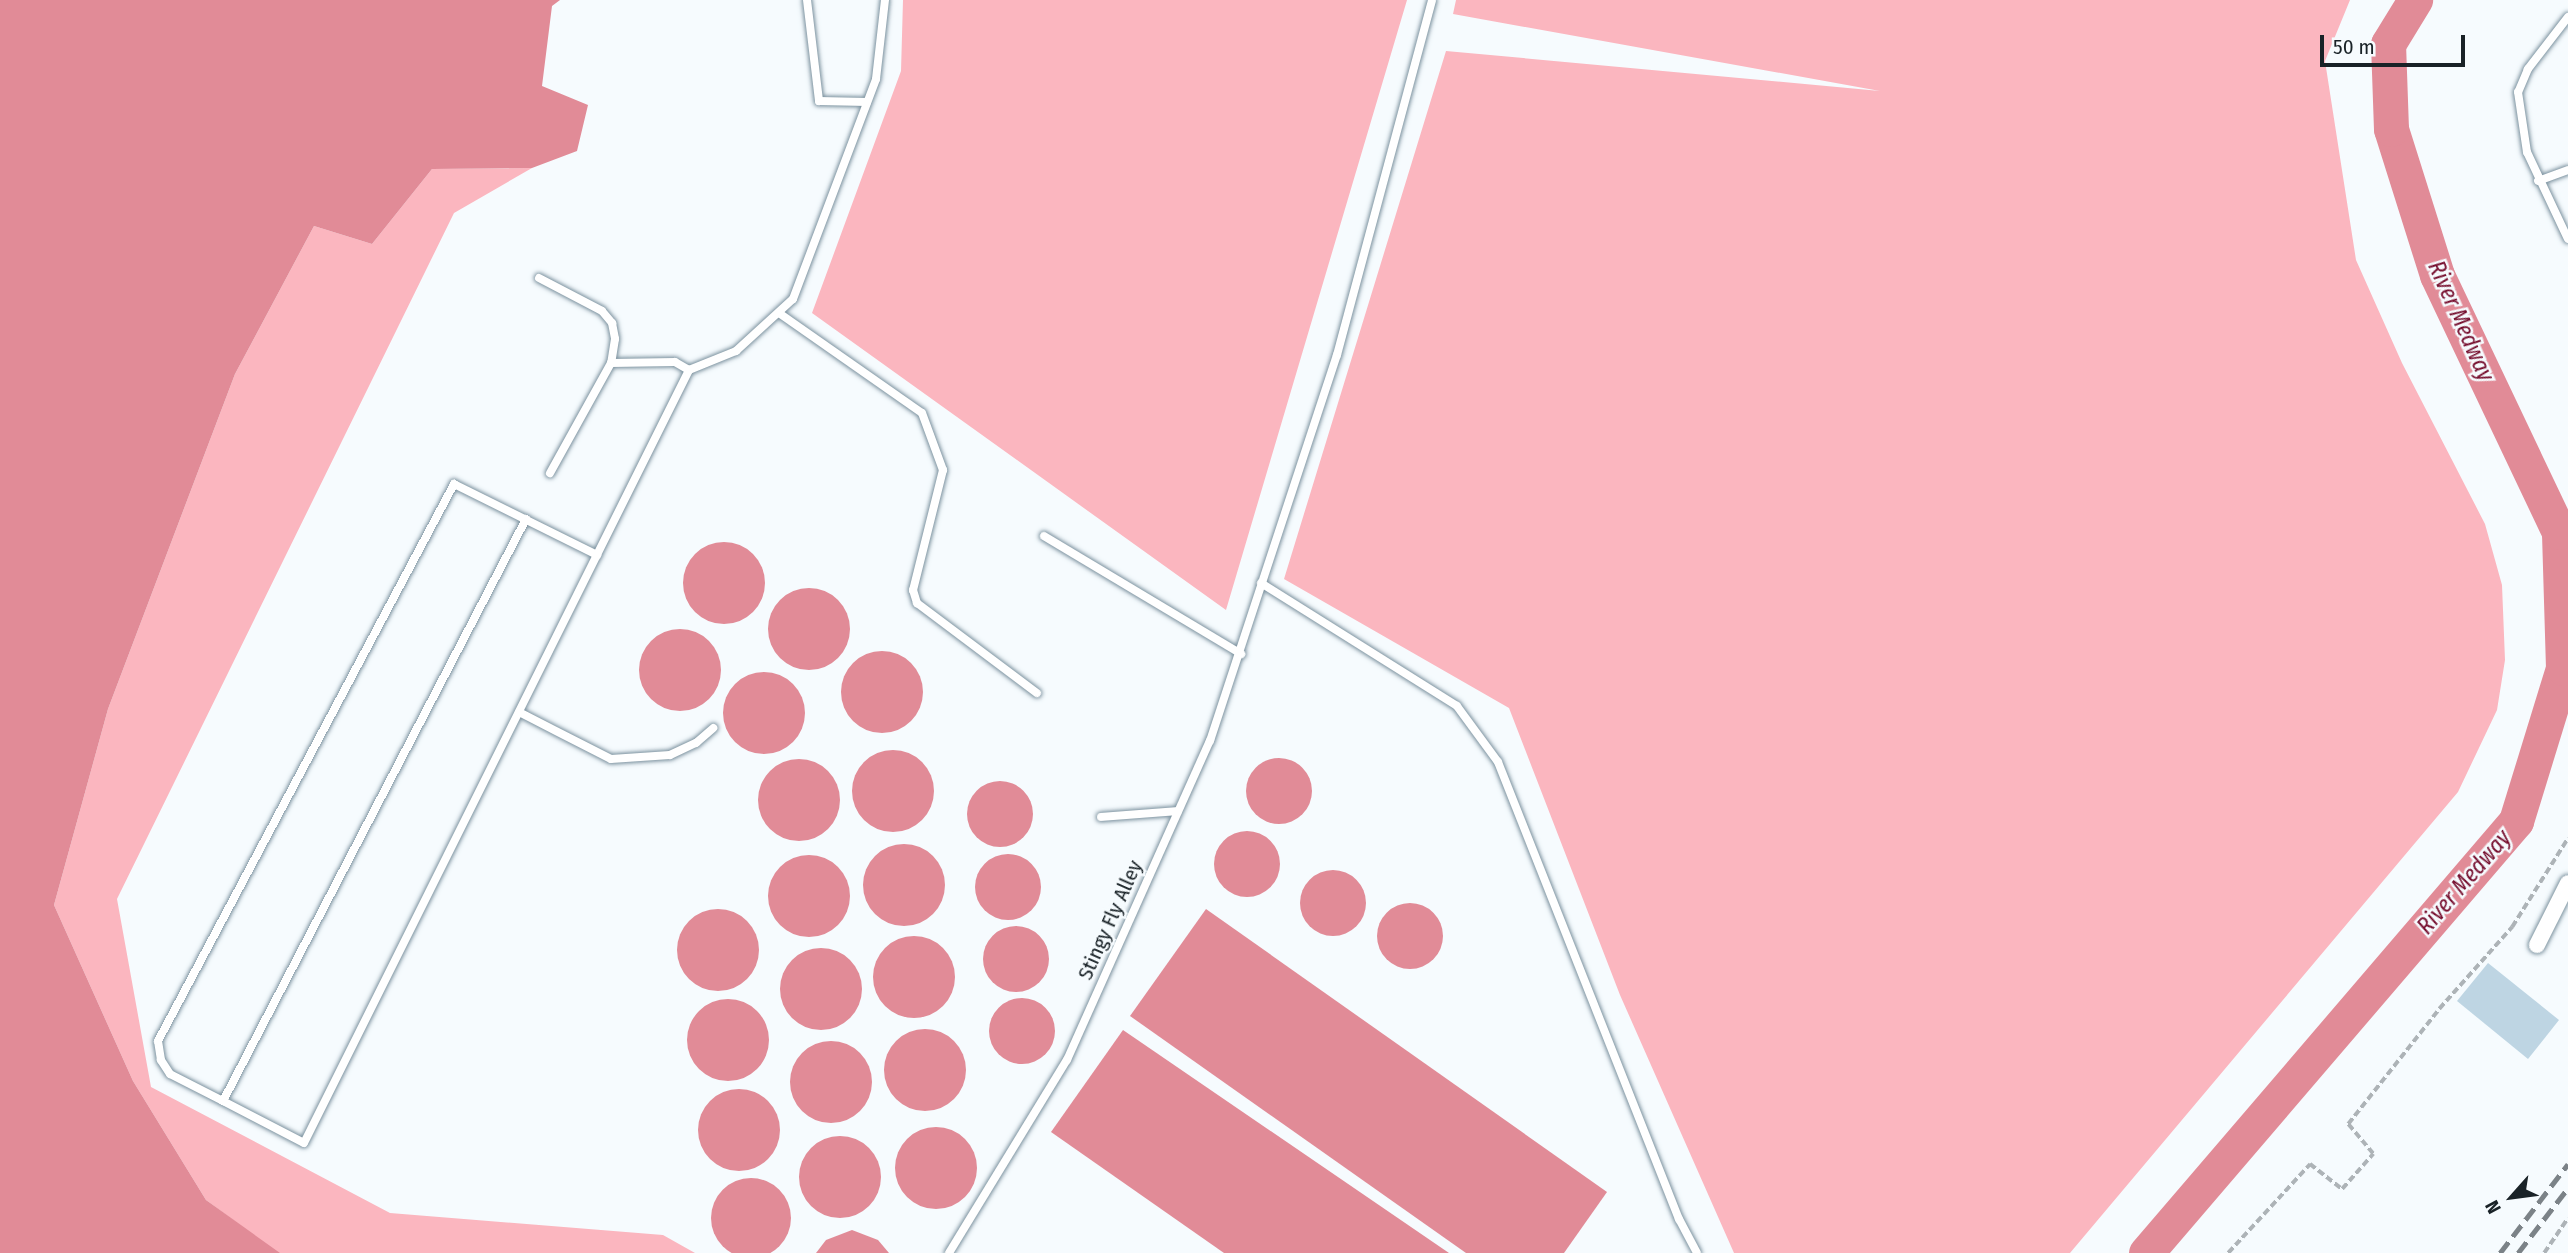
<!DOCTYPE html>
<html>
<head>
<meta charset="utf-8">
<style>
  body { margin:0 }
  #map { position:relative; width:2568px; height:1253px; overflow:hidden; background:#f6fbfe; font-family:"Fira Sans Condensed",sans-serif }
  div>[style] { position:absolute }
  .green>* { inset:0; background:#fbb6bf }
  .water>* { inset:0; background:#e18b97 }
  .round { border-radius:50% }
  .river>* { height:35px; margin:-17.5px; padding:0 17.5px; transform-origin:17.5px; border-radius:17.5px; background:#e18b97 }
  .building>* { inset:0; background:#bed5e3 }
  .path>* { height:3.5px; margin-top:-1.75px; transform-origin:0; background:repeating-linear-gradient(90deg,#adb3b7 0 7px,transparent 0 10.5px) }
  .roads { filter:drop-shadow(0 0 2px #7c929f) drop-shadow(0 0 2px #7c929f) }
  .service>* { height:8px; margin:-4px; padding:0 4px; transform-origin:4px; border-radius:4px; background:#fff }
  .minor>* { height:16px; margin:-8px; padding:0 8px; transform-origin:8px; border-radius:8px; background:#fff }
  .rail>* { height:5px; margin-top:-2.5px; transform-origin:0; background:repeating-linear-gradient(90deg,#7b8287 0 14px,transparent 0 21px) }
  span { translate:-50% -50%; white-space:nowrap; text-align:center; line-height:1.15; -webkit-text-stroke:5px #f6fbfe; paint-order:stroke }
  .street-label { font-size:21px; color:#192227 }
  .water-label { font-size:23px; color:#750d2d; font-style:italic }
  .north { position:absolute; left:2477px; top:1162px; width:70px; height:70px; -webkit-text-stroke:5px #f6fbfe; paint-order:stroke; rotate:242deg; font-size:19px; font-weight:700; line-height:28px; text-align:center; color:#192227 }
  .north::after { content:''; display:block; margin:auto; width:24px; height:32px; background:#192227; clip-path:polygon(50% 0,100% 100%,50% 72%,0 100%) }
  .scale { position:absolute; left:2320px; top:35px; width:145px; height:32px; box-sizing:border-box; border:4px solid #192227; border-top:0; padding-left:9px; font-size:21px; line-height:24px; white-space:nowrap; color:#192227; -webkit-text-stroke:5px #f6fbfe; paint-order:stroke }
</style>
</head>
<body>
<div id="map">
  <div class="green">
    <i style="clip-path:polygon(903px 0,1407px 0,1226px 610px,812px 313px,901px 71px)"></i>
    <i style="clip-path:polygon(1456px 0,2350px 0,2325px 61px,2356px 260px,2402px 363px,2485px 524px,2502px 585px,2505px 660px,2497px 710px,2458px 792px,2070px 1253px,1734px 1253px,1620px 995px,1509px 708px,1284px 579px,1446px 51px,1880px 91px,1453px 14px)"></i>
    <i style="clip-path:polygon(532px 168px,454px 213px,117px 899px,151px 1087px,390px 1213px,663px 1235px,695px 1253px,278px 1253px,206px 1200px,133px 1081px,54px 905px,108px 709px,235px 374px,314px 226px,372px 244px,432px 169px)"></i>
  </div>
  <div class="water">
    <i style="clip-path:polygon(0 0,560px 0,552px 6px,542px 86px,588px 105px,577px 151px,532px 168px,432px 169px,372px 244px,314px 226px,235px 374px,108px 709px,54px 905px,133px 1081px,206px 1200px,280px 1253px,0 1253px)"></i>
    <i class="round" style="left:683px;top:542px;width:82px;height:82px"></i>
    <i class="round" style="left:768px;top:588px;width:82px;height:82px"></i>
    <i class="round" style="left:639px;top:629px;width:82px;height:82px"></i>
    <i class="round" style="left:841px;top:651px;width:82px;height:82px"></i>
    <i class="round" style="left:723px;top:672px;width:82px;height:82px"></i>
    <i class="round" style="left:852px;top:750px;width:82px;height:82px"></i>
    <i class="round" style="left:1246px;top:758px;width:66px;height:66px"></i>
    <i class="round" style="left:758px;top:759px;width:82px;height:82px"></i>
    <i class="round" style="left:967px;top:781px;width:66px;height:66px"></i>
    <i class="round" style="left:1214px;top:831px;width:66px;height:66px"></i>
    <i class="round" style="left:863px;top:844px;width:82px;height:82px"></i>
    <i class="round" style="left:975px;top:854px;width:66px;height:66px"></i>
    <i class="round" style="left:768px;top:855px;width:82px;height:82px"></i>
    <i class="round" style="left:1300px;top:870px;width:66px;height:66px"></i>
    <i class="round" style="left:1377px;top:903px;width:66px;height:66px"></i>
    <i class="round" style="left:677px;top:909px;width:82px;height:82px"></i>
    <i style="clip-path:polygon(1206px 909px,1607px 1192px,1564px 1253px,1466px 1253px,1130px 1016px)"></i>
    <i class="round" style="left:983px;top:926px;width:66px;height:66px"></i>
    <i class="round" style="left:873px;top:936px;width:82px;height:82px"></i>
    <i class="round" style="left:780px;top:948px;width:82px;height:82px"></i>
    <i class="round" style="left:989px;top:998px;width:66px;height:66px"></i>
    <i class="round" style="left:687px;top:999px;width:82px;height:82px"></i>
    <i class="round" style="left:884px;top:1029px;width:82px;height:82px"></i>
    <i style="clip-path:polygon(1123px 1030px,1449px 1253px,1224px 1253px,1051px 1132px)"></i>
    <i class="round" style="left:790px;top:1041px;width:82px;height:82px"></i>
    <i class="round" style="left:698px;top:1089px;width:82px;height:82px"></i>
    <i class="round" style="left:895px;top:1127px;width:82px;height:82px"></i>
    <i class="round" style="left:799px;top:1136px;width:82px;height:82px"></i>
    <i class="round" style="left:711px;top:1178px;width:80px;height:80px"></i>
    <i style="clip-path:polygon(852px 1230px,878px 1240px,889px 1253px,816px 1253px,826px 1240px)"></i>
  </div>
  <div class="river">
    <i style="left:2146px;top:1253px;width:569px;rotate:-49.42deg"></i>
    <i style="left:2516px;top:821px;width:160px;rotate:-72.9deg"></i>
    <i style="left:2563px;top:668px;width:136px;rotate:-91.7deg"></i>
    <i style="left:2559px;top:532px;width:284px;rotate:-115.4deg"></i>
    <i style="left:2437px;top:275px;width:153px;rotate:-107.5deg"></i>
    <i style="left:2391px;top:129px;width:85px;rotate:-92deg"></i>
    <i style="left:2388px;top:44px;width:52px;rotate:-58.5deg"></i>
  </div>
  <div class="building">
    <i style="clip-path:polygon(2488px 963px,2559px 1020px,2528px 1059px,2457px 1001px)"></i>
  </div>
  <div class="path">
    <i style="left:2228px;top:1253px;width:121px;rotate:-47.3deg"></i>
    <i style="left:2310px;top:1164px;width:41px;rotate:38deg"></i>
    <i style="left:2342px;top:1189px;width:47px;rotate:-48.5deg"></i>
    <i style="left:2373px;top:1154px;width:39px;rotate:-130deg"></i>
    <i style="left:2348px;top:1124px;width:147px;rotate:-51.6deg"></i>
    <i style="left:2439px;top:1009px;width:110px;rotate:-48.3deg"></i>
    <i style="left:2512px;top:927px;width:105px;rotate:-57.8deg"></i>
    <i style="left:2544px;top:1253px;width:42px;rotate:-55.6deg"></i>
  </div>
  <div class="roads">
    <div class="service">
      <i style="left:807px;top:0;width:102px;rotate:83.2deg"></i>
      <i style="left:819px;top:101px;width:48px;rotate:1.2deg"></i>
      <i style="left:2568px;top:17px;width:66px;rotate:127.6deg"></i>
      <i style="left:2528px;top:69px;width:25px;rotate:113deg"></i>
      <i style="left:2518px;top:92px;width:61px;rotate:81.5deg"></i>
      <i style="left:2527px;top:152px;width:96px;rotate:64.8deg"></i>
      <i style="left:2538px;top:181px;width:32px;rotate:-20deg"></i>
      <i style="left:539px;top:278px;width:71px;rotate:27.6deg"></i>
      <i style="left:602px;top:311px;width:16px;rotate:50deg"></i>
      <i style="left:612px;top:323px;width:16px;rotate:79deg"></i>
      <i style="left:615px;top:339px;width:24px;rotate:99deg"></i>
      <i style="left:611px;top:363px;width:126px;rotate:119deg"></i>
      <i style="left:779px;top:313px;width:174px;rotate:35deg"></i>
      <i style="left:922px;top:413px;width:61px;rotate:69.8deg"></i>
      <i style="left:943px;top:470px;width:124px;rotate:104deg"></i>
      <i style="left:913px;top:590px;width:14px;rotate:73deg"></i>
      <i style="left:917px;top:603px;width:150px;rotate:36.9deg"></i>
      <i style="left:611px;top:363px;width:64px;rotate:-0.9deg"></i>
      <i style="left:675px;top:362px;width:16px;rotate:30deg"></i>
      <i style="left:526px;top:519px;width:656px;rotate:117.5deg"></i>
      <i style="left:223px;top:1101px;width:59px;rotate:-153deg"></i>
      <i style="left:170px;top:1074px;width:17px;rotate:-123deg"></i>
      <i style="left:161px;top:1060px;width:19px;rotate:-99deg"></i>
      <i style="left:158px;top:1041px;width:631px;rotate:-62.01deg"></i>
      <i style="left:454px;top:484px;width:160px;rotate:26.4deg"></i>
      <i style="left:1044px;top:536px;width:230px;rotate:30.9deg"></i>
      <i style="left:1261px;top:583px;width:231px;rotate:32.1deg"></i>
      <i style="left:1457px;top:706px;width:69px;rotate:53.8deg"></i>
      <i style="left:1498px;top:762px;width:492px;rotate:68.4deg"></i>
      <i style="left:1679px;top:1219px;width:38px;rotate:62deg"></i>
      <i style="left:519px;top:712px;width:103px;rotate:27.1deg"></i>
      <i style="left:611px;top:759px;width:59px;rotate:-3.9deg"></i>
      <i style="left:670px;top:755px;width:29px;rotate:-25deg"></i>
      <i style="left:696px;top:743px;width:23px;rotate:-41deg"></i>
      <i style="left:1101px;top:817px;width:77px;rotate:-4.5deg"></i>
      <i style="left:223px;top:1101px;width:91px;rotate:27.4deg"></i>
      <i style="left:304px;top:1143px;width:864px;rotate:-63.52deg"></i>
      <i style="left:689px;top:370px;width:51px;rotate:-22deg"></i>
      <i style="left:736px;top:351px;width:77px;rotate:-42.4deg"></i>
      <i style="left:793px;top:299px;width:235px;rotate:-69.3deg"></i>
      <i style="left:876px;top:79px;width:80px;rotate:-83.5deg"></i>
      <i style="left:949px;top:1253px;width:226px;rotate:-58.6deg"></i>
      <i style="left:1067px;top:1060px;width:350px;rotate:-65.9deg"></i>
      <i style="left:1210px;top:741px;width:406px;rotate:-71.8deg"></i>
      <i style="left:1337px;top:355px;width:367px;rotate:-75deg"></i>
    </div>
    <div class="minor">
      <i style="left:2537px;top:945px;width:69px;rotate:-63.4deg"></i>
    </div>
  </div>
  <div class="rail">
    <i style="left:2500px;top:1253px;width:112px;rotate:-52.6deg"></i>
    <i style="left:2518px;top:1253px;width:82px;rotate:-52.4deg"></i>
  </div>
  <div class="street-label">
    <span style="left:1110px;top:920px;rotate:-66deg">Stingy Fly Alley</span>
  </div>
  <div class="water-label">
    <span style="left:2461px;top:321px;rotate:66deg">River Medway</span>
    <span style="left:2464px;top:882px;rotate:-49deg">River Medway</span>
  </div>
  <div class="north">N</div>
  <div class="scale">50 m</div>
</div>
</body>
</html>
